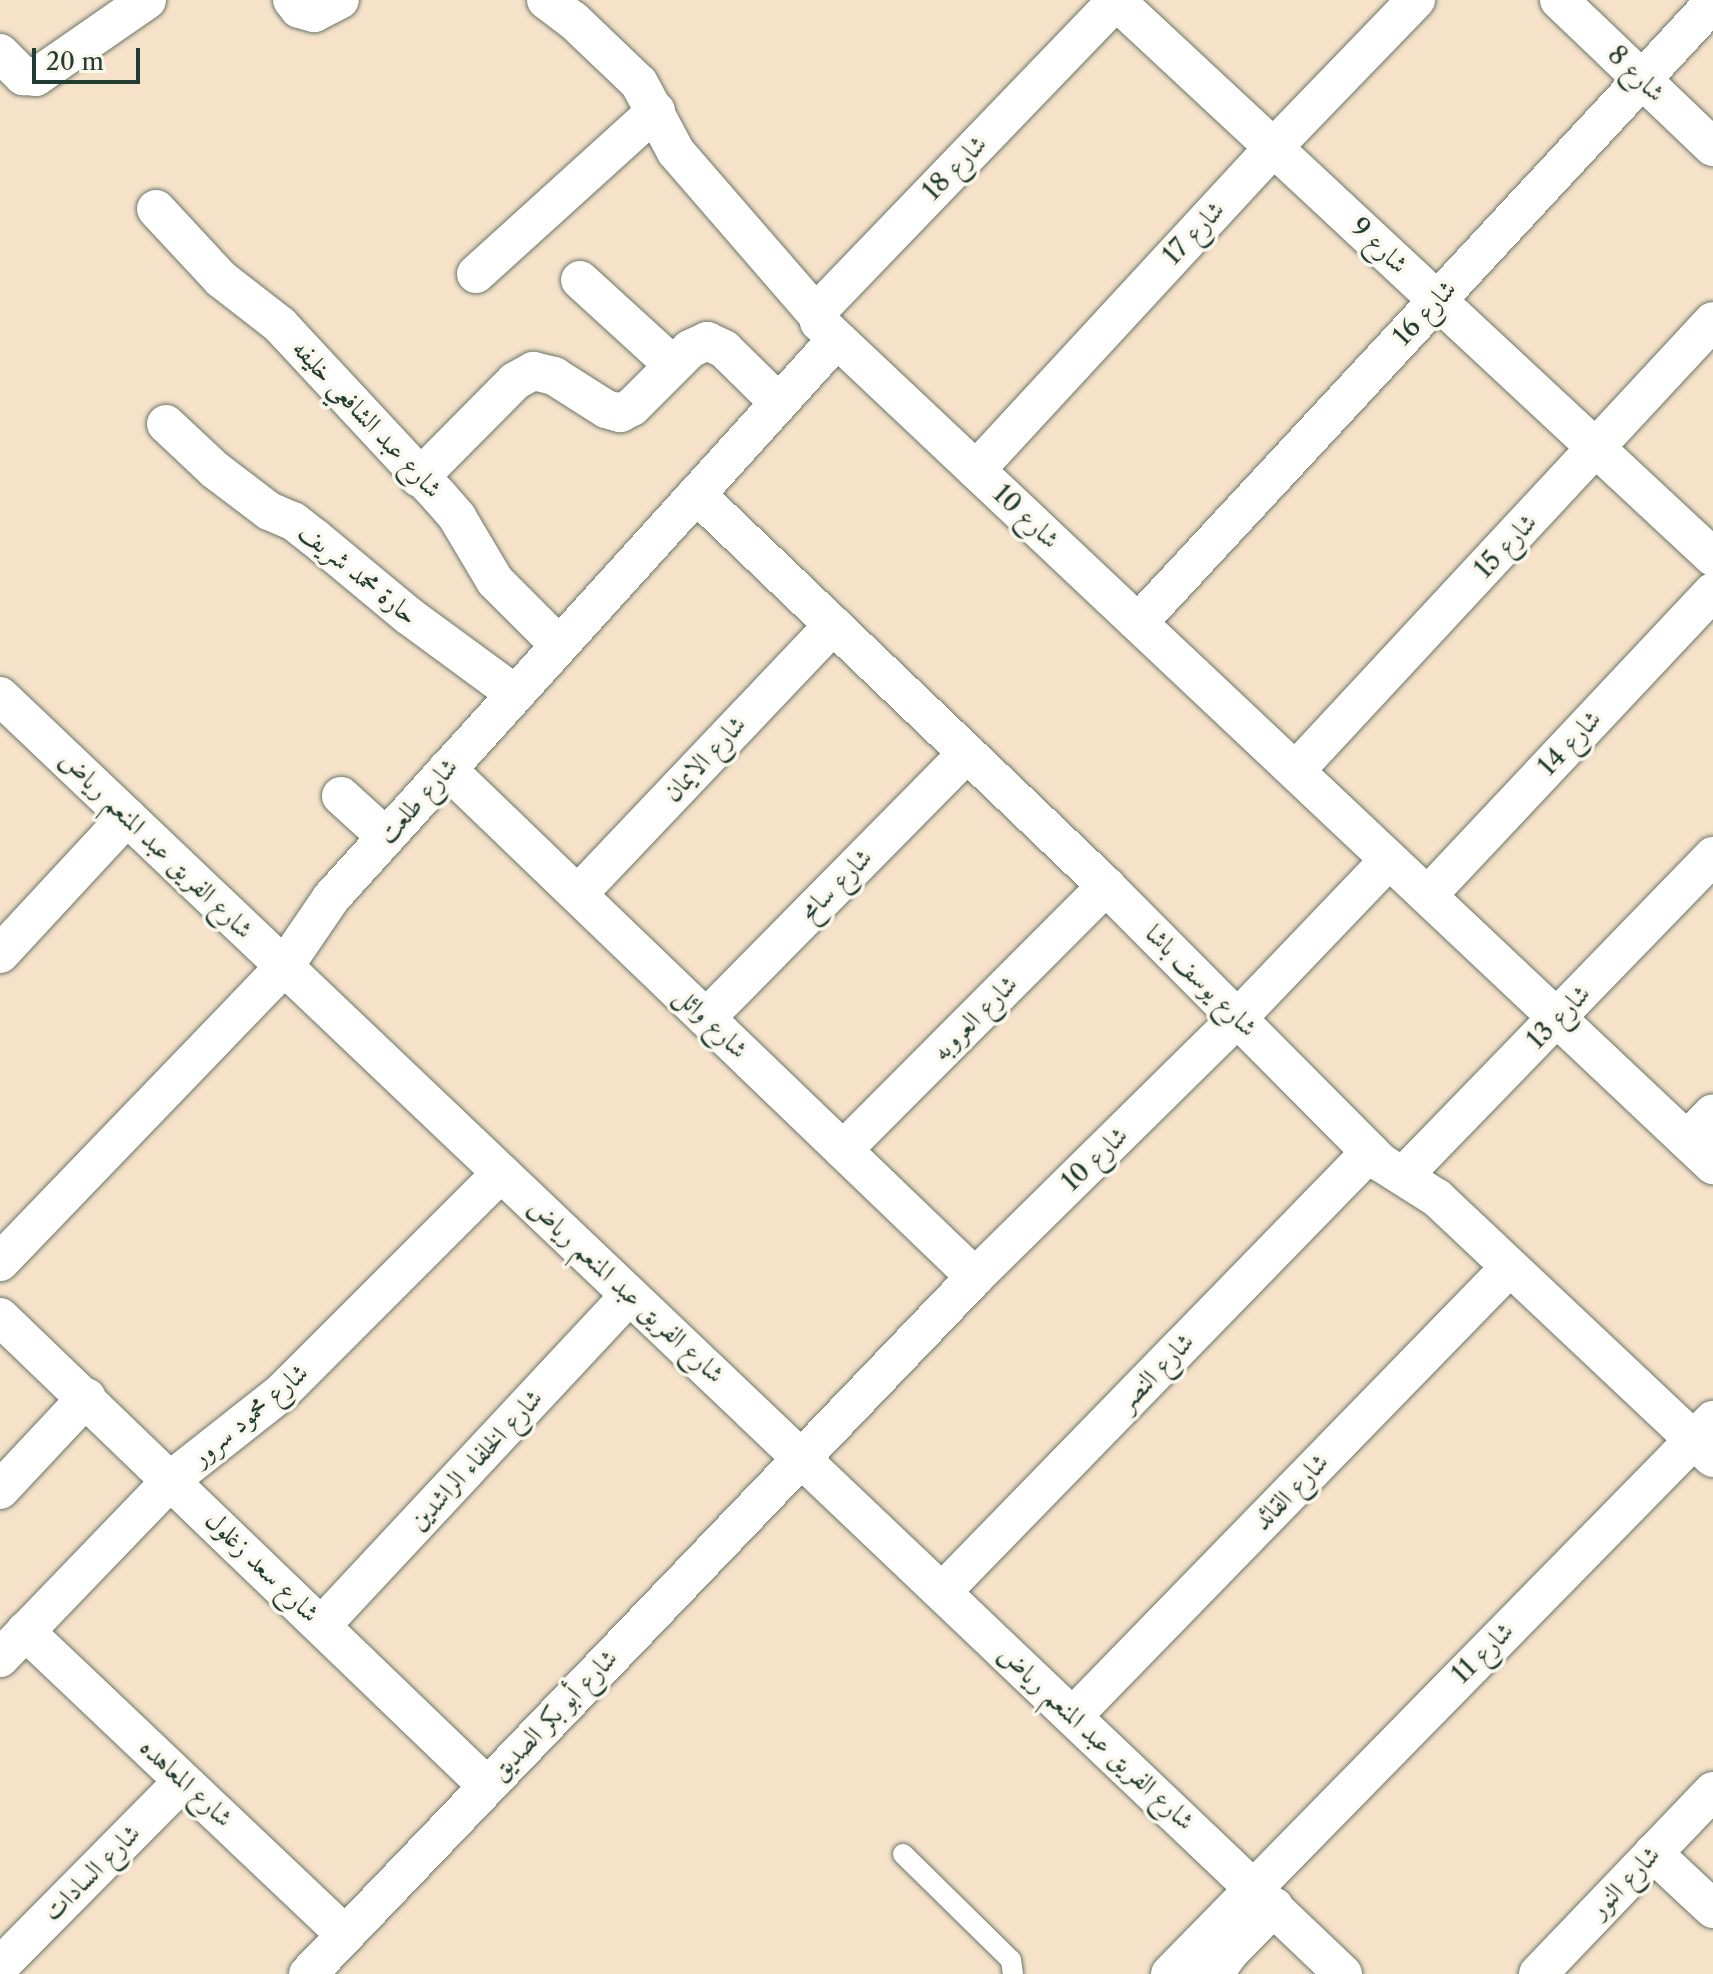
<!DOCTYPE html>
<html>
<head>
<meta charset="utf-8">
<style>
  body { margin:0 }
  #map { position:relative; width:1713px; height:1974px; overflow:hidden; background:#f5e2c9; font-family:"Libre Caslon Text",Amiri,serif }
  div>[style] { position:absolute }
  .roads { filter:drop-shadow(0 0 2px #6a7768) drop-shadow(0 0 2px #6a7768) }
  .service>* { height:20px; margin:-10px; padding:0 10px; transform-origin:10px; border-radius:10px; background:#fff }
  .minor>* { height:38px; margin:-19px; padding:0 19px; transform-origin:19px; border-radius:19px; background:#fff }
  span { translate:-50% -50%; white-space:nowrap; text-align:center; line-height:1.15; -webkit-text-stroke:7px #fbf7ec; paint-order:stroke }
  .street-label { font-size:26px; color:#1f3d34 }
  .scale { position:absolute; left:32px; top:48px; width:108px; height:36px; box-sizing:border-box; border:4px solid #1f3d34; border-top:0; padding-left:10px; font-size:24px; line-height:28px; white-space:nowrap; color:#1f3d34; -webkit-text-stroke:6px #fbf7ec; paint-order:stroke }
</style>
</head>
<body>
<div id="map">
  <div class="roads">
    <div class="service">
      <i style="left:903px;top:1854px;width:151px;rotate:44.5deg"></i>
      <i style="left:1011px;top:1960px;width:14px;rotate:82deg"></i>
    </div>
    <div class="minor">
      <i style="left:292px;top:0;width:11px;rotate:52deg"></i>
      <i style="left:299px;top:9px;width:16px;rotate:15deg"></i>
      <i style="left:314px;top:13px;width:29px;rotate:-27deg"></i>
      <i style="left:546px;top:0;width:34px;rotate:37deg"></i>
      <i style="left:573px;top:20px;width:91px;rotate:43.7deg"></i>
      <i style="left:639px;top:83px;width:78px;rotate:61.8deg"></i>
      <i style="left:676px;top:152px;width:217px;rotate:49.1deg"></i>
      <i style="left:1115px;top:0;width:817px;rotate:42.97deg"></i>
      <i style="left:1117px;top:0;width:422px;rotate:133.9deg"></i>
      <i style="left:824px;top:304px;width:6px;rotate:129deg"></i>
      <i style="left:820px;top:309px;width:13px;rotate:94deg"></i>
      <i style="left:819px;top:322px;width:1229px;rotate:43.32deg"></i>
      <i style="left:1559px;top:0;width:213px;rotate:43.7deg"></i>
      <i style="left:0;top:53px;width:33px;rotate:45deg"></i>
      <i style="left:23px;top:76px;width:13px;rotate:4deg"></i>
      <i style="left:36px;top:77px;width:135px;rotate:-34.7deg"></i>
      <i style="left:156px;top:209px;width:96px;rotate:47.1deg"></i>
      <i style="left:221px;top:279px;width:75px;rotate:37.9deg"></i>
      <i style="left:280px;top:325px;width:233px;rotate:47.1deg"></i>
      <i style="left:439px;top:496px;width:28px;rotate:49deg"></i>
      <i style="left:457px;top:517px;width:74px;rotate:59.3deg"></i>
      <i style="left:495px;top:581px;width:91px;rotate:45deg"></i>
      <i style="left:476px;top:274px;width:243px;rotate:-42.2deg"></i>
      <i style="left:580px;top:280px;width:126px;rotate:42.4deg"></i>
      <i style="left:166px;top:424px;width:67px;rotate:43.2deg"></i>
      <i style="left:215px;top:470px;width:68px;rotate:37.2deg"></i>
      <i style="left:269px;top:511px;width:26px;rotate:23deg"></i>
      <i style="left:293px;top:521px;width:28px;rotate:38deg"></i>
      <i style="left:315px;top:538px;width:122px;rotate:39.7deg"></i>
      <i style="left:409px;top:616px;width:132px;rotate:36.3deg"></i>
      <i style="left:976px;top:470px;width:438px;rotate:-47.3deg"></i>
      <i style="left:1273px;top:148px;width:206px;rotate:-46deg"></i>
      <i style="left:419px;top:478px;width:136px;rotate:-45.3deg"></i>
      <i style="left:515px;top:381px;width:21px;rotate:-29deg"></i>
      <i style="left:533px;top:371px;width:22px;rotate:13deg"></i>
      <i style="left:554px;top:376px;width:62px;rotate:32.4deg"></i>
      <i style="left:606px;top:409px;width:15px;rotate:16deg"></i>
      <i style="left:620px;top:413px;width:13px;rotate:-27deg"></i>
      <i style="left:632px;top:407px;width:82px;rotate:-45deg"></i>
      <i style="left:690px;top:349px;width:19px;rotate:-25deg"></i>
      <i style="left:707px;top:341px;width:19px;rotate:25deg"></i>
      <i style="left:724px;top:349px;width:77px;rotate:44.5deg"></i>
      <i style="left:696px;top:494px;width:567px;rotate:43.71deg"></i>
      <i style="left:1106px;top:886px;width:389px;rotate:45.2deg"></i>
      <i style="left:1380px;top:1162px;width:67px;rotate:32.3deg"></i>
      <i style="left:1437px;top:1198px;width:379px;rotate:43.3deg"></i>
      <i style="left:1138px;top:623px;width:846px;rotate:-47.16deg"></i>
      <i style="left:0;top:696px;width:1854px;rotate:43.58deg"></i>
      <i style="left:447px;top:769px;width:733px;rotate:43.89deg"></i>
      <i style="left:1297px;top:769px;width:611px;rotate:-47.12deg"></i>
      <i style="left:341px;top:796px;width:61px;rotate:42.3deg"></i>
      <i style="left:578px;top:894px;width:371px;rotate:-46.5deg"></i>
      <i style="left:1428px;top:895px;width:416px;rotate:-46.8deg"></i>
      <i style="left:0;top:954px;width:187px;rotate:-47.2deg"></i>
      <i style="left:706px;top:1018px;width:372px;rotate:-45.4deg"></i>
      <i style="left:1687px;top:1140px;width:37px;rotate:-46deg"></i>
      <i style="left:843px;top:1150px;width:373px;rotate:-45.1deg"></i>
      <i style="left:1403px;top:1176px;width:446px;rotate:-45.9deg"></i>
      <i style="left:0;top:1262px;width:409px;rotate:-46.1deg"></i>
      <i style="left:284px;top:967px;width:83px;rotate:-55.7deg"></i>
      <i style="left:331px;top:898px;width:754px;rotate:-47.85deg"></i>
      <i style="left:0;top:1317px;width:676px;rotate:43.92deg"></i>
      <i style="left:0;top:1490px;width:127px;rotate:-46.9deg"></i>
      <i style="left:942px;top:1592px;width:614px;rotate:-45.79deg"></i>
      <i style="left:322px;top:1625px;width:451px;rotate:-47deg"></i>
      <i style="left:25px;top:1631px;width:441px;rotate:43.5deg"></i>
      <i style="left:0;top:1658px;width:248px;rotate:-46.1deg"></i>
      <i style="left:172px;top:1479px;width:139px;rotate:-38.3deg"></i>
      <i style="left:281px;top:1393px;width:311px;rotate:-45deg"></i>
      <i style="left:1073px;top:1716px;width:625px;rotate:-45.78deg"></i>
      <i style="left:1653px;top:1853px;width:82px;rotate:43deg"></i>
      <i style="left:0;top:1966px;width:260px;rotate:-45.3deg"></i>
      <i style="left:308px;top:1974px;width:965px;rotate:-46.26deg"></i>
      <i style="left:975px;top:1277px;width:368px;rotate:-44.6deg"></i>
      <i style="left:1237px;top:1019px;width:220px;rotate:-46.3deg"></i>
      <i style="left:1170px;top:1974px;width:776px;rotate:-45.57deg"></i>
      <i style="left:1214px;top:1974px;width:29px;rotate:-54deg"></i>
      <i style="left:1231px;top:1951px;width:62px;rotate:-45.7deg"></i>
      <i style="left:1538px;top:1974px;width:253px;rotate:-46.3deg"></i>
    </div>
  </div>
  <div class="street-label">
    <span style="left:1636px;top:74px;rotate:44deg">شارع 8</span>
    <span style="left:955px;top:168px;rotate:-46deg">شارع 18</span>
    <span style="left:1194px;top:233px;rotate:-47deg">شارع 17</span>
    <span style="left:1379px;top:246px;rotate:43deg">شارع 9</span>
    <span style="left:1425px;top:313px;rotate:-47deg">شارع 16</span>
    <span style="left:367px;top:419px;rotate:47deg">شارع عبد الشافعي خليفه</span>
    <span style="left:1026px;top:517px;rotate:43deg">شارع 10</span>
    <span style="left:1506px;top:546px;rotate:-47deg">شارع 15</span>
    <span style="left:358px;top:574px;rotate:39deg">حارة محمد شريف</span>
    <span style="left:1570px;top:743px;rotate:-47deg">شارع 14</span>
    <span style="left:705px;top:759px;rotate:-47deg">شارع الايمان</span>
    <span style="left:418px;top:801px;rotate:-48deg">شارع طلعت</span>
    <span style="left:156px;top:845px;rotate:44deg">شارع الفريق عبد المنعم رياض</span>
    <span style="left:836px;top:885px;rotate:-45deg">شارع سامح</span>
    <span style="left:1201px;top:981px;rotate:45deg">شارع يوسف باشا</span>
    <span style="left:1559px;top:1017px;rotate:-46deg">شارع 13</span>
    <span style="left:975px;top:1018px;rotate:-45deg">شارع العروبه</span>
    <span style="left:711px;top:1023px;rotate:44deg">شارع وائل</span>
    <span style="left:1095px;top:1159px;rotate:-44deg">شارع 10</span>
    <span style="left:626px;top:1291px;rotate:43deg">شارع الفريق عبد المنعم رياض</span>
    <span style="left:1156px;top:1372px;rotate:-46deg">شارع النصر</span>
    <span style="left:250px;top:1415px;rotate:-40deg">شارع محمود سرور</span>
    <span style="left:476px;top:1460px;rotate:-47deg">شارع الخلفاء الراشدين</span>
    <span style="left:1291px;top:1492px;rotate:-46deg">شارع القائد</span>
    <span style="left:262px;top:1567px;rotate:44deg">شارع سعد زغلول</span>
    <span style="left:1483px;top:1653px;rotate:-45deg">شارع 11</span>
    <span style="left:554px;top:1715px;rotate:-46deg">شارع أبو بكر الصديق</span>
    <span style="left:1096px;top:1738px;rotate:43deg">شارع الفريق عبد المنعم رياض</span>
    <span style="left:186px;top:1783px;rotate:43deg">شارع المعاهده</span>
    <span style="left:92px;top:1873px;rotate:-45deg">شارع السادات</span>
    <span style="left:1625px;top:1882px;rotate:-46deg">شارع النور</span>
  </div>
  <div class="scale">20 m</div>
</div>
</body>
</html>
